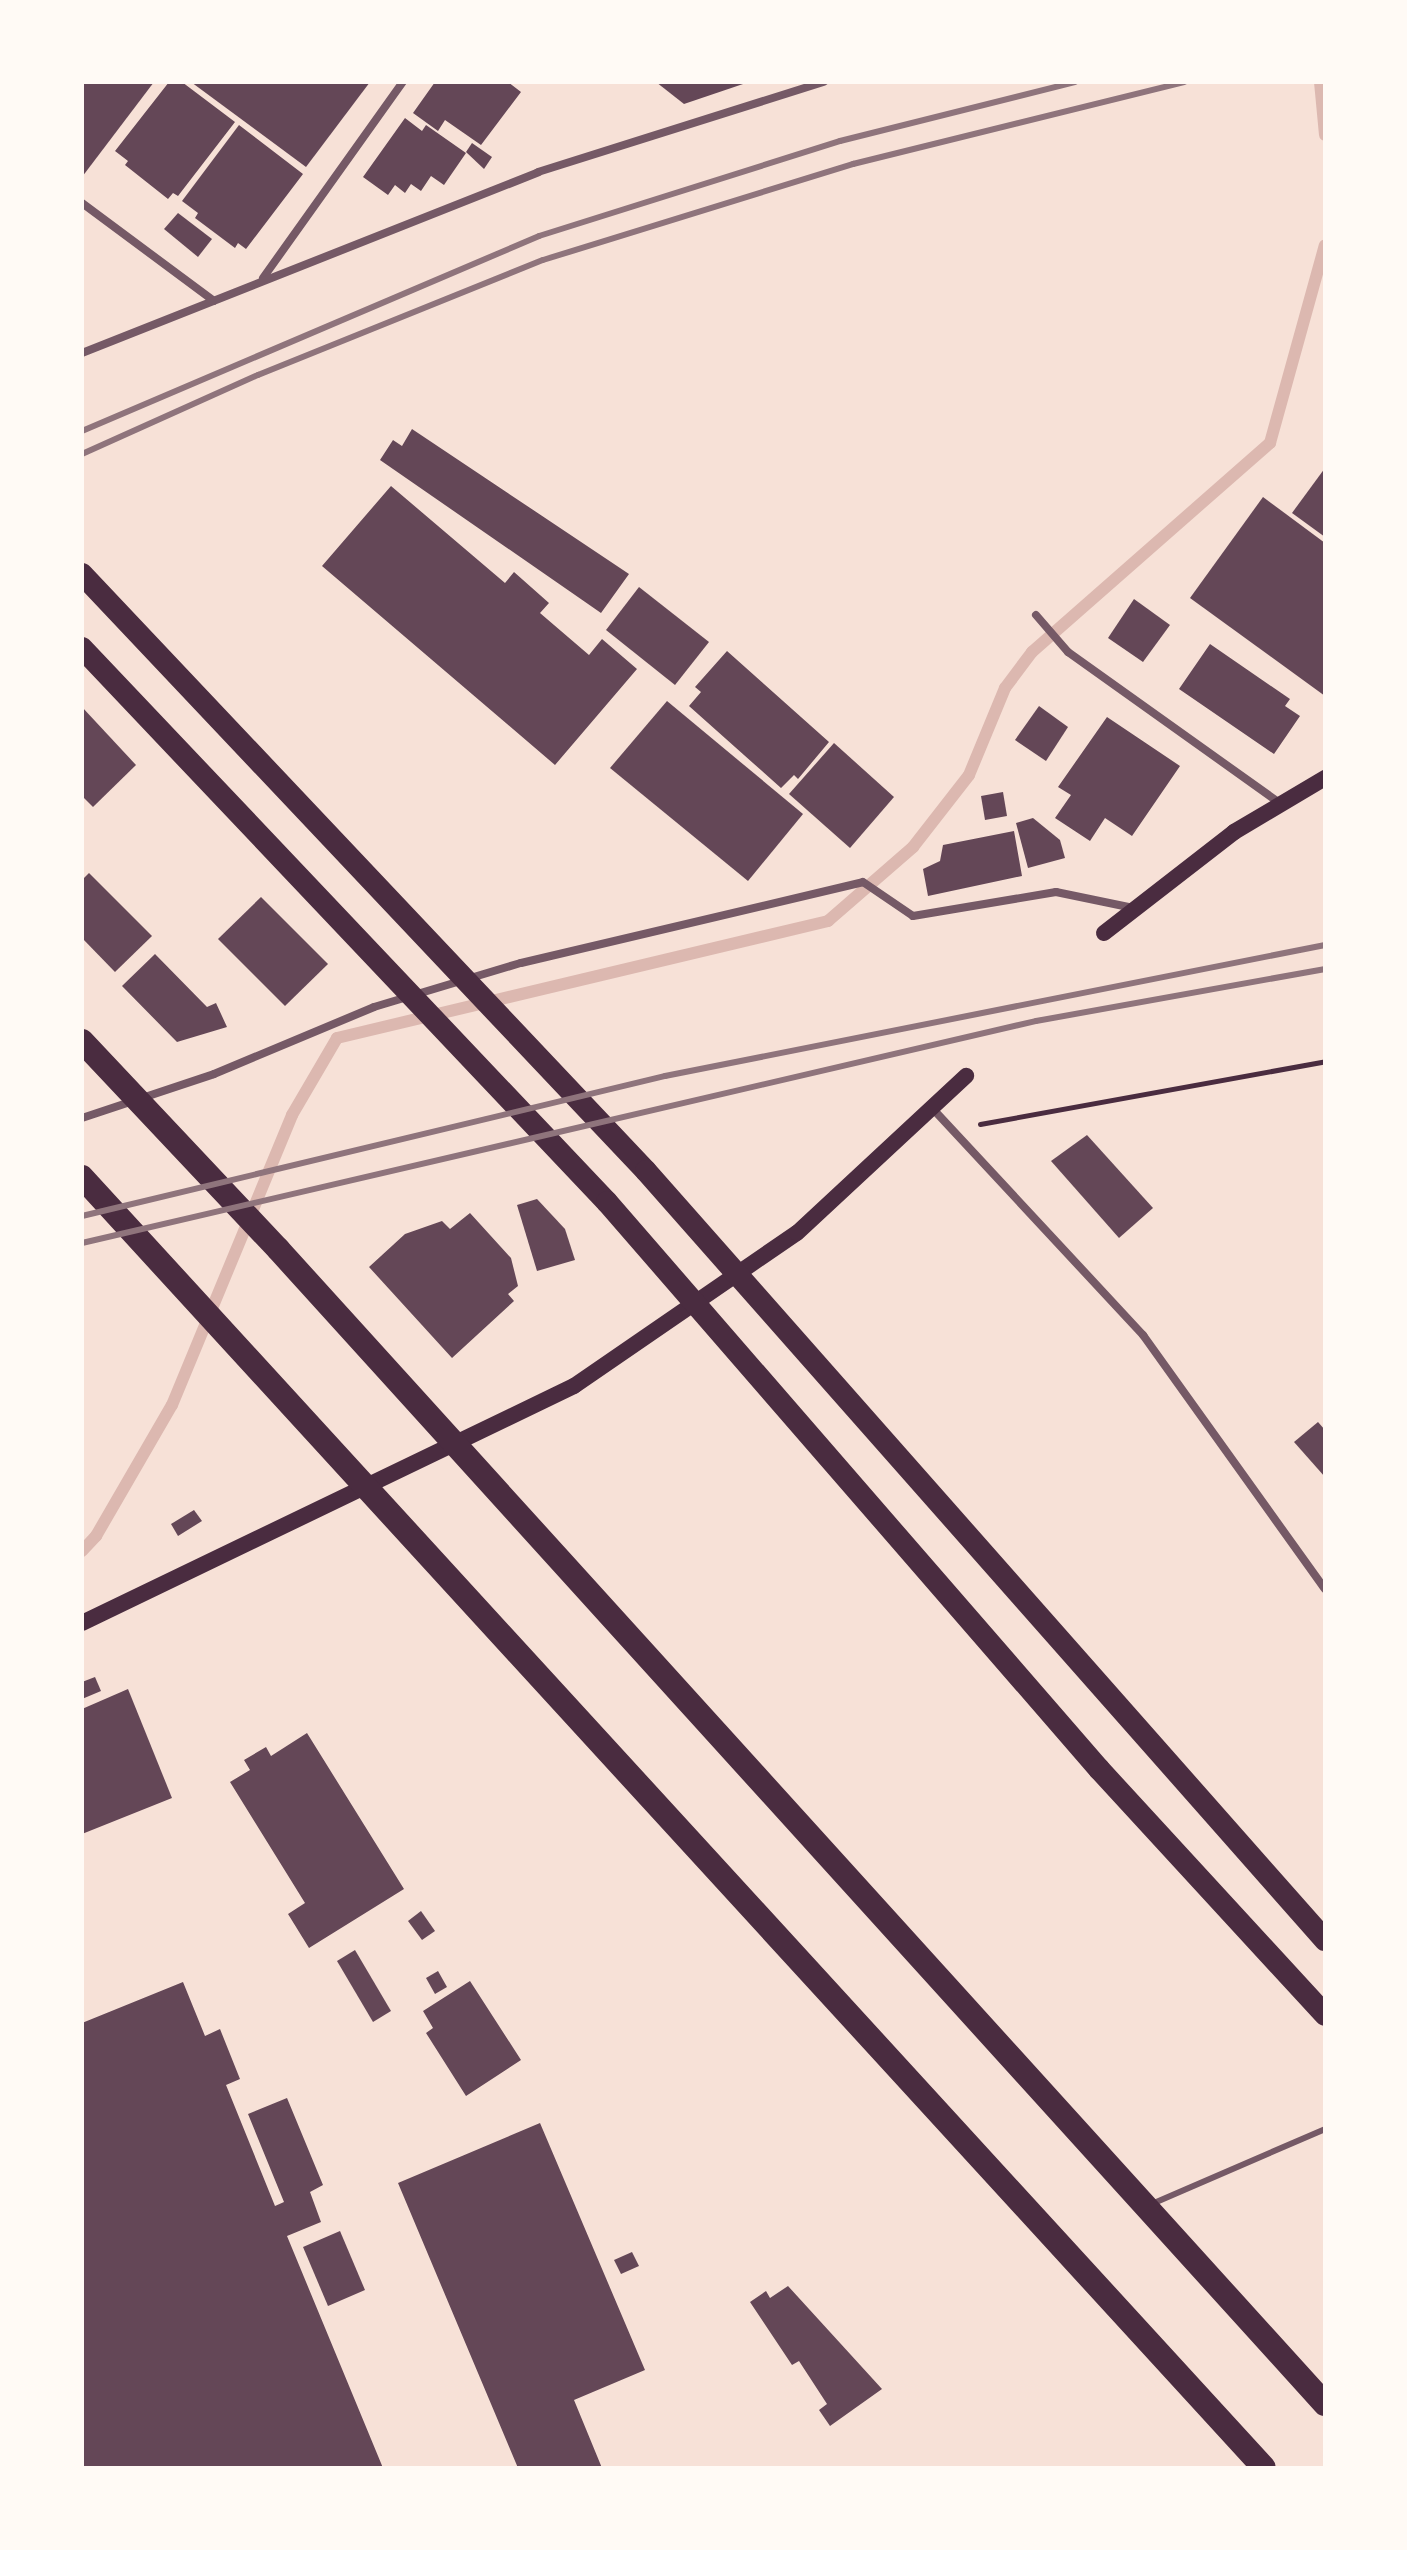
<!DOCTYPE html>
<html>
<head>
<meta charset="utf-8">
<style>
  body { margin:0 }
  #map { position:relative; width:1407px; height:2550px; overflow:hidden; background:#f7e1d7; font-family:Helvetica,sans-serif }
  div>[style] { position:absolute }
  .stream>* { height:12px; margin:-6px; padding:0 6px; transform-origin:6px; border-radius:6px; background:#dcb8b0 }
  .building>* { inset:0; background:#644757 }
  .path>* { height:5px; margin:-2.5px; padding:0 2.5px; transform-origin:2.5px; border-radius:2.5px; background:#4a2c40 }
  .service>* { height:6px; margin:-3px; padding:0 3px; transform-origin:3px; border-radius:3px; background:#755966 }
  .minor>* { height:8px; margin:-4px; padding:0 4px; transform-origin:4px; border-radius:4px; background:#755966 }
  .secondary>* { height:16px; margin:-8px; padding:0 8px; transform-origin:8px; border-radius:8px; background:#4a2c40 }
  .trunk>* { height:22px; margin:-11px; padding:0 11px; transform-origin:11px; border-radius:11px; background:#4a2c40 }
  .motorway>* { height:24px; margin:-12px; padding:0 12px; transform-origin:12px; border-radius:12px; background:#4a2c40 }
  .rail>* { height:6px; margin:-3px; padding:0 3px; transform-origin:3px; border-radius:3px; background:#8f747c }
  span { translate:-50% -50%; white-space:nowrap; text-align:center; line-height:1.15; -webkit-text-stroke:6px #fffaf5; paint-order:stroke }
  .frame { position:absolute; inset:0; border:84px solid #fffaf5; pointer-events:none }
</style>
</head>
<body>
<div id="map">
  <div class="stream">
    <i style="left:1320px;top:82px;width:53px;rotate:84.6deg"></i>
    <i style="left:82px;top:1551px;width:21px;rotate:-47deg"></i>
    <i style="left:96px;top:1536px;width:151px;rotate:-59.9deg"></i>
    <i style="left:172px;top:1405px;width:314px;rotate:-67.5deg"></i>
    <i style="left:292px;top:1115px;width:89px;rotate:-59.7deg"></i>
    <i style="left:337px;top:1038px;width:505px;rotate:-13.4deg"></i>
    <i style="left:828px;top:921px;width:113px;rotate:-41deg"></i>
    <i style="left:913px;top:847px;width:91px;rotate:-52.1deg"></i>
    <i style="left:969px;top:775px;width:94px;rotate:-67.5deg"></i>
    <i style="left:1005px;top:688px;width:45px;rotate:-53.1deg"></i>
    <i style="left:1032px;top:652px;width:317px;rotate:-41.3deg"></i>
    <i style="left:1270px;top:443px;width:205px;rotate:-74.5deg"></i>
  </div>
  <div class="building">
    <i style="clip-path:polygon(82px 82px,154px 82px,82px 177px)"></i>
    <i style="clip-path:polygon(169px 82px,182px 82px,235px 122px,178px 196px,173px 193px,168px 199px,125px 165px,128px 161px,115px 151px)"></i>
    <i style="clip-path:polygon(191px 82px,370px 82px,306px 167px)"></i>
    <i style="clip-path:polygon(435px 82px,508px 82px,521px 92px,481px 145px,445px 120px,438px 131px,413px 113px)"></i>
    <i style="clip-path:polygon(656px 82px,746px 82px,746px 83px,684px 104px)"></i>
    <i style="clip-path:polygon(405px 118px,422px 131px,426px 125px,466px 153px,444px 185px,431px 176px,421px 191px,411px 184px,405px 193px,395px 185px,388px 195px,363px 177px)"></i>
    <i style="clip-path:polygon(239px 125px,303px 174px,246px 249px,238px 243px,235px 248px,195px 218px,198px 213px,182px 201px)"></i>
    <i style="clip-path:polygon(472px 143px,492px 157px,484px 169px,466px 152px)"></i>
    <i style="clip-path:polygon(178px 213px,212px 239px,198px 257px,164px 229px)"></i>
    <i style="clip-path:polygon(412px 429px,629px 574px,601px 613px,380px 460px,393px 440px,402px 446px)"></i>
    <i style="clip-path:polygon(1325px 468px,1325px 537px,1292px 513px)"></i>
    <i style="clip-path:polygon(391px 486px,505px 583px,514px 572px,549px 603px,540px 613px,589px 655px,602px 639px,637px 669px,555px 765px,322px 566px)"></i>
    <i style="clip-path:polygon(1263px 497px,1325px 543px,1325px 696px,1190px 598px)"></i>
    <i style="clip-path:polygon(639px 587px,709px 642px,675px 685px,606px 630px)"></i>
    <i style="clip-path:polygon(1134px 599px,1170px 625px,1143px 662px,1108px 638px)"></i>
    <i style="clip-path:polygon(1210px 644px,1290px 699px,1285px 706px,1300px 716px,1274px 754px,1179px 689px)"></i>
    <i style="clip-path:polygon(727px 651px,829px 742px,798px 779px,794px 775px,781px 788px,689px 706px,701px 692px,695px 687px)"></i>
    <i style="clip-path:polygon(667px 701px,803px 814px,748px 881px,610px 768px)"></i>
    <i style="clip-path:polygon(1039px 706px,1068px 727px,1046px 761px,1015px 740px)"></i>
    <i style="clip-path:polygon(82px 707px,136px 765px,93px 807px,82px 796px)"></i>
    <i style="clip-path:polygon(1107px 717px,1180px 766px,1132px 836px,1105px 818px,1090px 841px,1055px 818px,1071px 795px,1058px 787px)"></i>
    <i style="clip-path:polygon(834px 743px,894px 797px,850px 848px,789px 794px)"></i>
    <i style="clip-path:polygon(1003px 792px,1007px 816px,985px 820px,981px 796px)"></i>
    <i style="clip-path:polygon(1033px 818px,1060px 840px,1065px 858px,1028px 868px,1016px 823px)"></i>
    <i style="clip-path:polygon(1014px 831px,1022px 876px,928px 896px,923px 869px,940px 861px,943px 845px)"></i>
    <i style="clip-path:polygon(89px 873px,152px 936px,115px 972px,82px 938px,82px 880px)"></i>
    <i style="clip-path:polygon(261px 897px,328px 964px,285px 1006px,218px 939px)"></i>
    <i style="clip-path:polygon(155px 954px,207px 1007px,216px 1003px,227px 1027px,177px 1042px,122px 986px)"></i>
    <i style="clip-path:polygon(1087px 1135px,1153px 1208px,1119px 1238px,1051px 1161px)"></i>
    <i style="clip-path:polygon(537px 1199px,565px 1229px,575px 1260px,537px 1271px,517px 1205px)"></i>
    <i style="clip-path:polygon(470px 1213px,511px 1258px,518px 1286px,508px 1294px,514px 1301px,452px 1358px,369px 1267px,405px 1234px,442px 1221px,450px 1229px)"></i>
    <i style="clip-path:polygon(1318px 1422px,1325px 1430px,1325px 1477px,1294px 1442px)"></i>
    <i style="clip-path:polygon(194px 1510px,202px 1521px,178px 1536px,171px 1524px)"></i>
    <i style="clip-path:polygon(95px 1677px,101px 1691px,82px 1699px,82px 1682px)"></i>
    <i style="clip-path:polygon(128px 1689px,172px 1798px,82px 1834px,82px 1709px)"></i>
    <i style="clip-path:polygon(307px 1733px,404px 1889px,309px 1948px,288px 1914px,305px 1903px,230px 1782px,250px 1770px,244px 1760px,266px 1747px,271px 1756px)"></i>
    <i style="clip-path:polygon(421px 1911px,435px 1931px,422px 1940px,408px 1921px)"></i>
    <i style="clip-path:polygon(355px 1950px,391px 2011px,373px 2022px,337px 1961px)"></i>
    <i style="clip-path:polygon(438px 1971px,447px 1987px,435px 1994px,426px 1978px)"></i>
    <i style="clip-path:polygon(470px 1981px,521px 2060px,466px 2096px,426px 2033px,433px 2028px,423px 2011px)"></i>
    <i style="clip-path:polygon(183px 1982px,205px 2036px,220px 2029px,240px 2079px,226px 2085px,275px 2206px,284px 2202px,248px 2114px,287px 2098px,323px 2185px,310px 2192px,321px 2222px,287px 2236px,383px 2468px,82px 2468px,82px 2023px)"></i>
    <i style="clip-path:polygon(540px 2123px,645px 2370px,574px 2400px,602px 2468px,518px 2468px,398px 2183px)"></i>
    <i style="clip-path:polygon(340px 2231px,365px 2290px,328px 2306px,303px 2247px)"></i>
    <i style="clip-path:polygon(632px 2252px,639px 2266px,621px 2274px,614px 2260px)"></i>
    <i style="clip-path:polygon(788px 2286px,882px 2389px,830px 2426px,819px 2410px,827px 2404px,799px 2361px,792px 2365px,750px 2302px,766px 2291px,770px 2298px)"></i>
  </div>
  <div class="path">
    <i style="left:980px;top:1124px;width:351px;rotate:-10.3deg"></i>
  </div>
  <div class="service">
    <i style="left:1154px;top:2203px;width:186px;rotate:-23.4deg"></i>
  </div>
  <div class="minor">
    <i style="left:82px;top:203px;width:164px;rotate:36.6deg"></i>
    <i style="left:263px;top:278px;width:241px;rotate:-54.5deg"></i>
    <i style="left:82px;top:353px;width:491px;rotate:-21.6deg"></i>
    <i style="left:538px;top:172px;width:300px;rotate:-17.5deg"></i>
    <i style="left:1036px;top:615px;width:49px;rotate:49.1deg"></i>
    <i style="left:1068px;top:652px;width:260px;rotate:35.5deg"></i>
    <i style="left:933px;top:1109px;width:309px;rotate:47.1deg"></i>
    <i style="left:1143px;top:1335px;width:312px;rotate:54.4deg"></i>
    <i style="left:82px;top:1118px;width:139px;rotate:-18.4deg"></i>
    <i style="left:214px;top:1074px;width:173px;rotate:-22.7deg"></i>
    <i style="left:374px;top:1007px;width:153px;rotate:-16.7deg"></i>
    <i style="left:521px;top:963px;width:351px;rotate:-13.3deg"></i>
    <i style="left:863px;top:882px;width:60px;rotate:34.2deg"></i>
    <i style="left:913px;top:916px;width:145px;rotate:-9.5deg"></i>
    <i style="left:1056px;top:892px;width:79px;rotate:11.7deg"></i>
  </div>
  <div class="secondary">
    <i style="left:1104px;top:933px;width:165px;rotate:-37.8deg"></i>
    <i style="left:1234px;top:832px;width:106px;rotate:-30.7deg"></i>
    <i style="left:82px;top:1623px;width:546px;rotate:-25.72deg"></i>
    <i style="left:574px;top:1386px;width:270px;rotate:-34.5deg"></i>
    <i style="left:797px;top:1233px;width:231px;rotate:-42.9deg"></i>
  </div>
  <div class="trunk">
    <i style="left:82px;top:574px;width:821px;rotate:46.63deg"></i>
    <i style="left:646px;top:1171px;width:1026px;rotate:48.56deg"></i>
    <i style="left:82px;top:648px;width:763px;rotate:46.54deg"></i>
    <i style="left:607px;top:1202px;width:751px;rotate:49.05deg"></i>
    <i style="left:1099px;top:1769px;width:334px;rotate:47.4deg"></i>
  </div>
  <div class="motorway">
    <i style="left:82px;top:1041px;width:286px;rotate:46.7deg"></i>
    <i style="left:278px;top:1249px;width:1559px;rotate:47.81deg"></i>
    <i style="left:82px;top:1177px;width:1750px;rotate:47.52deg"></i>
  </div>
  <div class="rail">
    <i style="left:82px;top:431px;width:497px;rotate:-23.1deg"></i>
    <i style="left:539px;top:236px;width:316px;rotate:-17.5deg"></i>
    <i style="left:840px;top:141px;width:242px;rotate:-14.1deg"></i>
    <i style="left:82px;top:454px;width:193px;rotate:-24.2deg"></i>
    <i style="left:258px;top:375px;width:307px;rotate:-22deg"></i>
    <i style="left:543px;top:260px;width:325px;rotate:-17.2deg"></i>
    <i style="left:853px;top:164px;width:341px;rotate:-13.9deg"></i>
    <i style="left:82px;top:1216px;width:600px;rotate:-13.5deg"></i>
    <i style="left:665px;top:1076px;width:673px;rotate:-11.23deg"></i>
    <i style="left:82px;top:1243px;width:979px;rotate:-13.1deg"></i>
    <i style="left:1036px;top:1021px;width:294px;rotate:-10.2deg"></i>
  </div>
  <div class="frame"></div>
</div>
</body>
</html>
